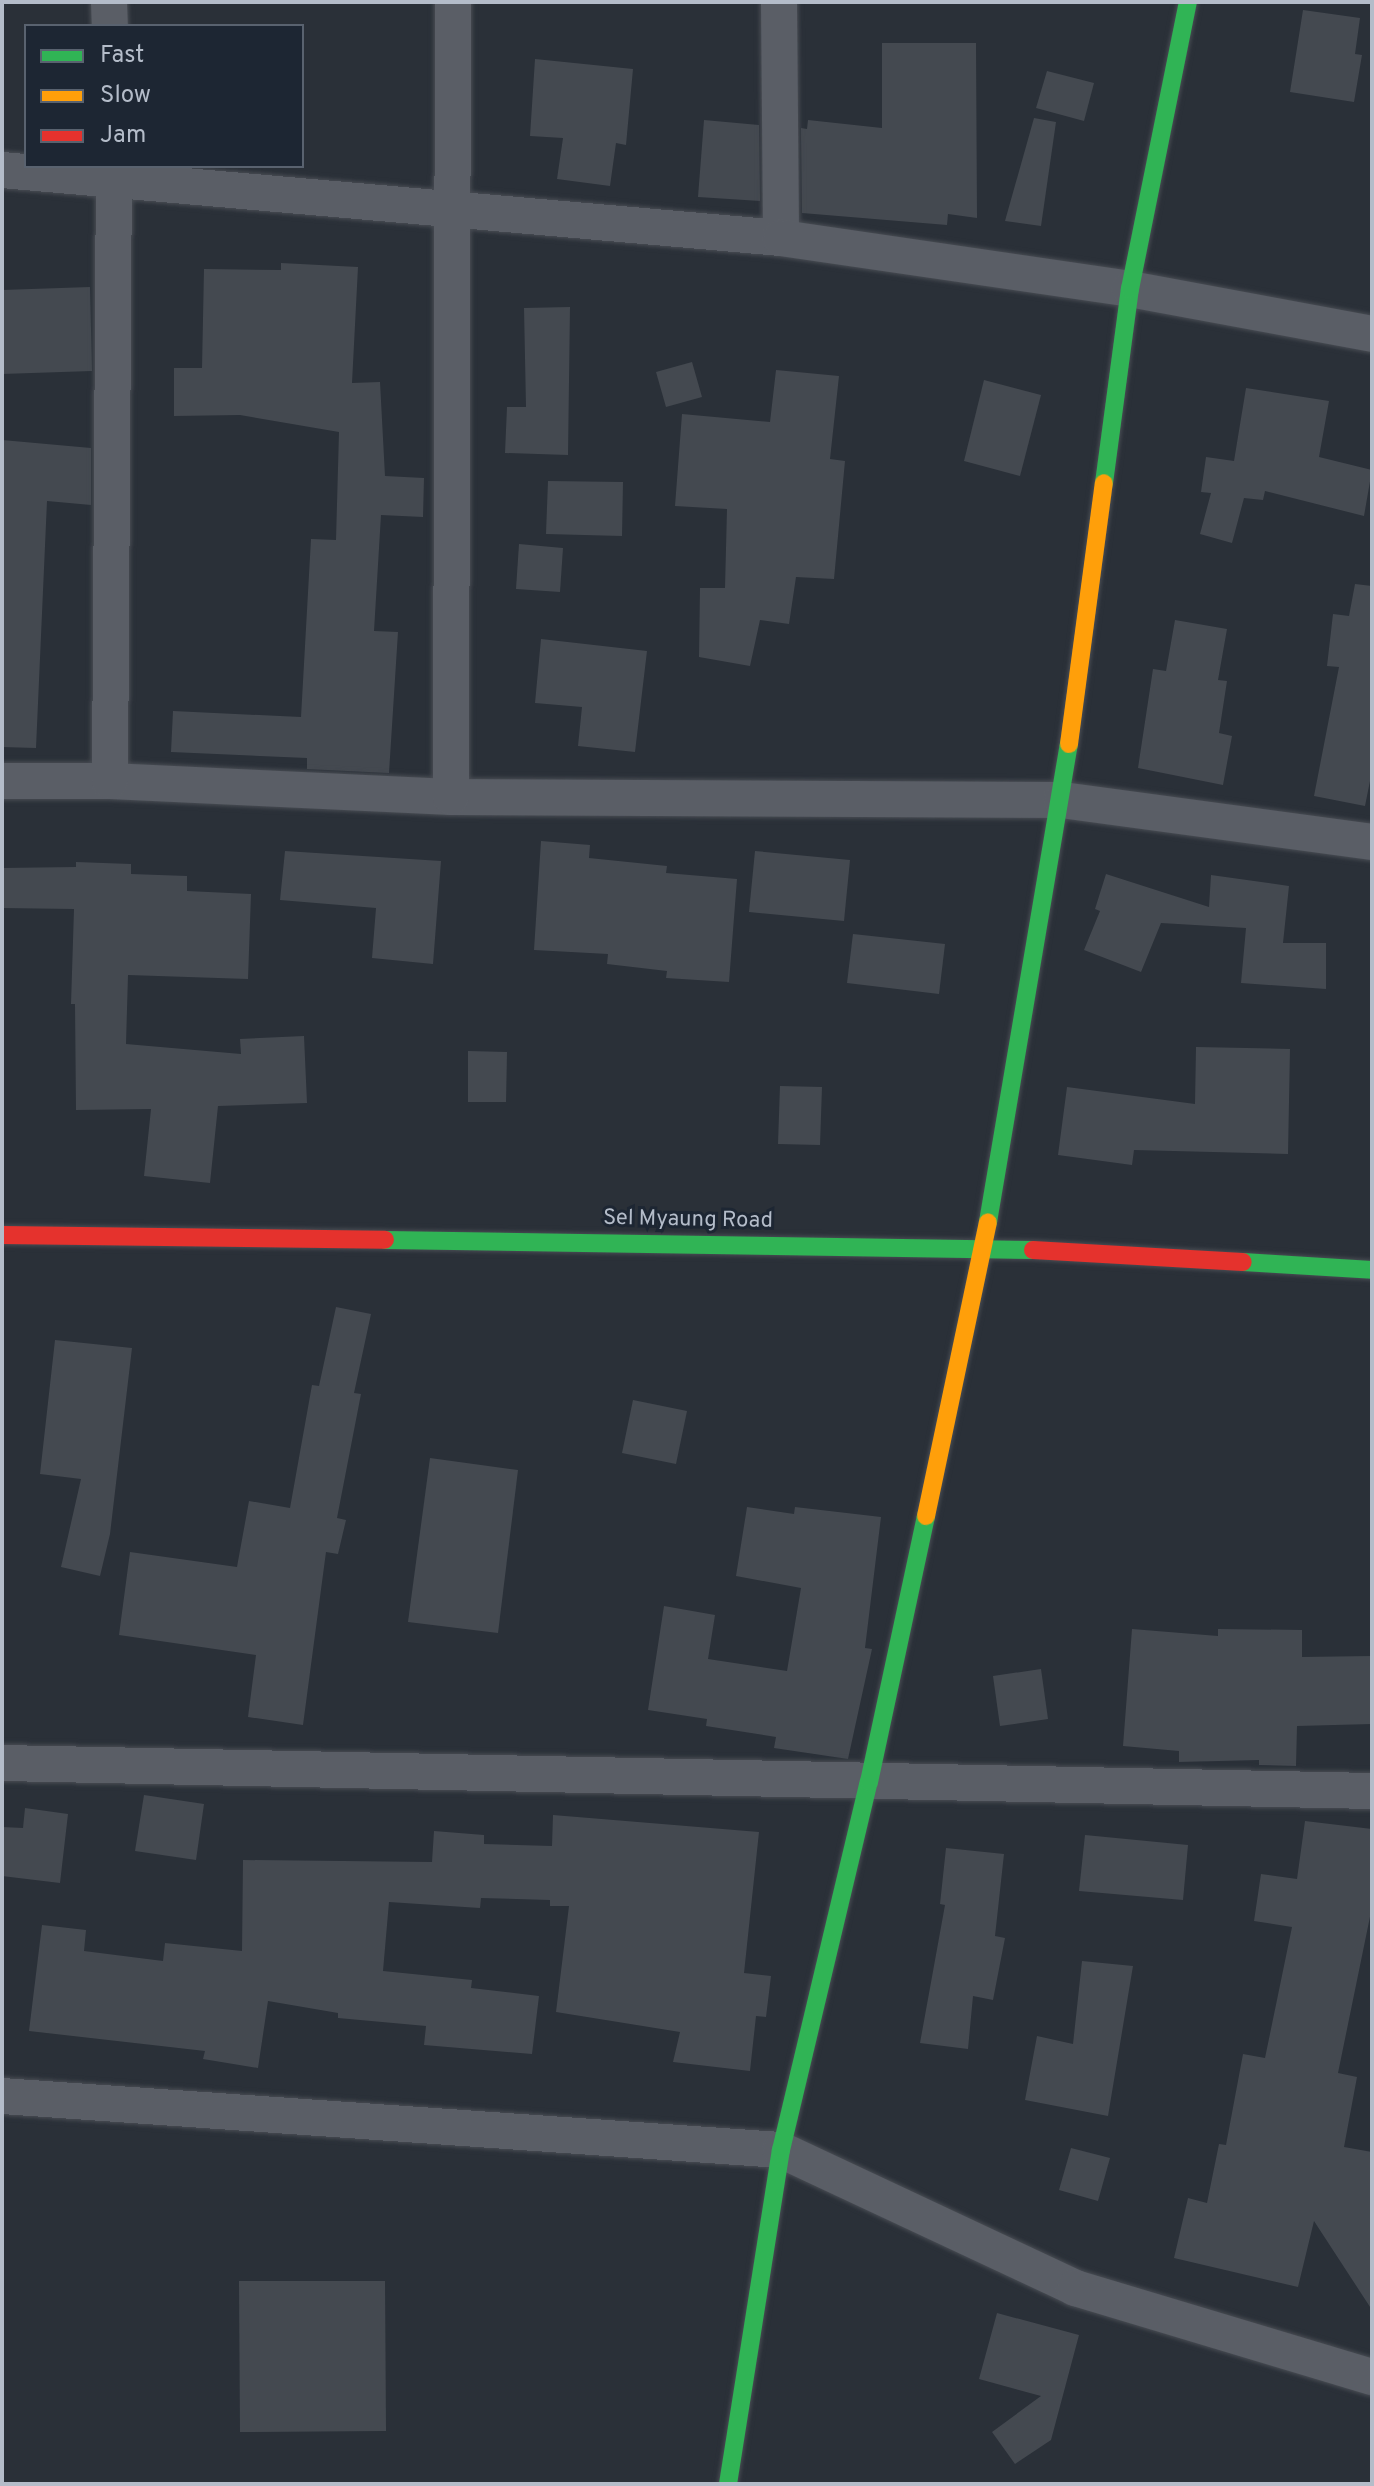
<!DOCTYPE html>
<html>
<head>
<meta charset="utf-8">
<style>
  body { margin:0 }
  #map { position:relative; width:1374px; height:2486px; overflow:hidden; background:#2a3038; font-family:Overpass,sans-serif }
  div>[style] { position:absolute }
  .building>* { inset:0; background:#444950 }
  .roads { filter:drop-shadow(0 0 2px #484c53) drop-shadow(0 0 2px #484c53) }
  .street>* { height:36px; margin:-18px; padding:0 18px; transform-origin:18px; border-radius:18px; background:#5a5e66 }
  .fast>* { height:18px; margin:-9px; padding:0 9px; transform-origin:9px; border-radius:9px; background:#30b455 }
  .slow>* { height:18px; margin:-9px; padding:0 9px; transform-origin:9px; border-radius:9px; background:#ff9f0a }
  .jam>* { height:18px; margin:-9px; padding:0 9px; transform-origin:9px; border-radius:9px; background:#e5322d }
  span { translate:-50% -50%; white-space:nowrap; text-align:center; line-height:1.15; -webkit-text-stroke:6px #1d2633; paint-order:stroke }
  .street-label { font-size:22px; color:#b4bcc9 }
  .frame { position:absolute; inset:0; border:4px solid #b4bcc9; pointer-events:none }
  .legend { position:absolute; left:24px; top:24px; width:280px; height:144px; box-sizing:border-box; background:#1d2633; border:2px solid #59626f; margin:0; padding:10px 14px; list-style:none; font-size:24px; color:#b4bcc9 }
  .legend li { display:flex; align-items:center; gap:16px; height:40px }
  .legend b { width:40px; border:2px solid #59626f }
</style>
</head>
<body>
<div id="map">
  <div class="building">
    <i style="clip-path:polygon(1303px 10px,1360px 18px,1355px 54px,1362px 55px,1354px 102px,1290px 92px)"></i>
    <i style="clip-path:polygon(882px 43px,976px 43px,977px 218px,948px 214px,947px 225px,802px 213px,801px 128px,807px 129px,808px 120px,882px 128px)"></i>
    <i style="clip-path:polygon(535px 59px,633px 69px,626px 145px,616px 143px,610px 186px,557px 179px,563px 138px,530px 136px)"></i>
    <i style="clip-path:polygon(1047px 71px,1094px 83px,1084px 121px,1036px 108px)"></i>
    <i style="clip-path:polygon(1034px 118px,1056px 122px,1041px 226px,1005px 221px)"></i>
    <i style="clip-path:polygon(704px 120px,759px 125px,760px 201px,698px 197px)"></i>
    <i style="clip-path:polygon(281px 263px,358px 267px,352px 383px,380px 382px,385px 476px,424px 478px,423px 517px,381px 515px,374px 631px,398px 632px,389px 773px,307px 769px,307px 758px,171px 752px,173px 711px,301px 717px,311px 539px,336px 540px,339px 432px,240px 415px,174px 416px,174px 368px,202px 368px,204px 269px,281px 270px)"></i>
    <i style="clip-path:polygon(90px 287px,92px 371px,2px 374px,2px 290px)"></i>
    <i style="clip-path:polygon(570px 307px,568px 455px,505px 453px,507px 407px,526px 407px,524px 308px)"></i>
    <i style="clip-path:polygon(692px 362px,702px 397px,666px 407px,656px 372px)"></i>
    <i style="clip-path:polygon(776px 370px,839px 376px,830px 459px,845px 461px,834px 579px,796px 577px,789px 624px,760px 620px,750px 666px,699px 657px,700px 588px,725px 588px,727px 509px,675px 506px,682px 414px,770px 422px)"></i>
    <i style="clip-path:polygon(984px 380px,1041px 395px,1020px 476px,964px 461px)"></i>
    <i style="clip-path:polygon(1246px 388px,1329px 401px,1319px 457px,1372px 470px,1364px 516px,1265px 491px,1263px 500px,1244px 498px,1232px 543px,1200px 534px,1211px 493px,1201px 492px,1206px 457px,1234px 461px)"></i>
    <i style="clip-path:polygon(2px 440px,91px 448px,91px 505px,47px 501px,36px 748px,2px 747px)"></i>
    <i style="clip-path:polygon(548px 481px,623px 482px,622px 536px,546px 534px)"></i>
    <i style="clip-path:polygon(519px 544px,563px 548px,560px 592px,516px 589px)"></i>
    <i style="clip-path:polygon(1355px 584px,1372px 586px,1372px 771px,1365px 806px,1314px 796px,1339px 667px,1327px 666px,1333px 614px,1349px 616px)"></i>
    <i style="clip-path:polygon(1175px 620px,1227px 629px,1218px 680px,1227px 681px,1219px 733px,1232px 736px,1223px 785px,1138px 768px,1153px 669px,1166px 671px)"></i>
    <i style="clip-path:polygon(541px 639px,647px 651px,635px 752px,578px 746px,582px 707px,535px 703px)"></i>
    <i style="clip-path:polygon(541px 841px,590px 845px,589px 858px,667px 866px,666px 873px,737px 879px,729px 982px,666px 978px,667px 971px,607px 964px,608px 954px,534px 950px)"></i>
    <i style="clip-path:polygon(285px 851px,441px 861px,433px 964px,372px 958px,376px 908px,280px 900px)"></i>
    <i style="clip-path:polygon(755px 851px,850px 860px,844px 921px,749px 912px)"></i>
    <i style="clip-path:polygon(76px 862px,131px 864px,131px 874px,187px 876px,187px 891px,251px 894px,248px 979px,128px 975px,126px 1044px,241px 1054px,240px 1039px,304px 1036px,307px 1103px,218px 1106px,210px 1183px,144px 1176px,151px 1109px,76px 1110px,75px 1004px,71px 1004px,74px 909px,2px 908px,2px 868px,76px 867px)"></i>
    <i style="clip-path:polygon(1106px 874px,1209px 907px,1211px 875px,1289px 886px,1283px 943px,1326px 943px,1326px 989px,1241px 983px,1246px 928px,1161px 923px,1141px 972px,1084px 950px,1100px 911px,1095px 909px)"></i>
    <i style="clip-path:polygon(853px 934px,945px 944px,939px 994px,847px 983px)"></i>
    <i style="clip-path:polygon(1196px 1047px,1290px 1049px,1288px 1154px,1134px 1150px,1132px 1165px,1058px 1155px,1067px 1087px,1195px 1104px)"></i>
    <i style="clip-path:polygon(468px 1051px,507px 1052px,506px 1102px,468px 1102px)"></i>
    <i style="clip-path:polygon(780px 1086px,822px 1087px,820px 1145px,778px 1144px)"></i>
    <i style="clip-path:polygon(336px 1307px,371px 1314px,354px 1393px,361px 1394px,337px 1518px,346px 1520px,338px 1554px,326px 1552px,303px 1725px,248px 1717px,256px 1655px,119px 1635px,130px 1552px,237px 1567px,249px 1501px,290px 1508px,312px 1385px,319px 1386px)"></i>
    <i style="clip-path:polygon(55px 1340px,132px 1348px,110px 1534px,100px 1576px,61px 1567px,81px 1479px,40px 1474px)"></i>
    <i style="clip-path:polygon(633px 1400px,687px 1411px,676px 1464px,622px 1453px)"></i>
    <i style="clip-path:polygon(430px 1458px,518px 1470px,498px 1633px,408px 1622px)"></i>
    <i style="clip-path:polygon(747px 1507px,794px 1514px,795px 1507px,881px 1517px,865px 1648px,872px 1649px,848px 1759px,774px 1748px,776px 1737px,706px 1726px,707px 1719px,648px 1710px,664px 1606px,715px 1615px,708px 1659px,787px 1671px,801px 1588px,736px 1576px)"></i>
    <i style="clip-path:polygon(1132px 1629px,1218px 1636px,1218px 1629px,1302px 1630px,1302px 1657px,1372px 1656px,1372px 1724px,1297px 1726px,1296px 1766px,1259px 1765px,1259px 1760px,1179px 1762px,1179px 1751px,1123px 1746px)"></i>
    <i style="clip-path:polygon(1041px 1669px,1048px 1719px,1000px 1726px,993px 1676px)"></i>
    <i style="clip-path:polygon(144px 1795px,204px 1804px,196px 1860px,135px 1851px)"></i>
    <i style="clip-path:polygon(25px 1808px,68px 1814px,60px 1883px,2px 1876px,2px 1827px,23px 1828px)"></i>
    <i style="clip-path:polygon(553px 1815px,759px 1832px,744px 1973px,771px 1976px,766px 2017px,756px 2016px,750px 2071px,673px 2062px,680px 2032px,556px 2012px,569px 1906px,550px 1906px,550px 1900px,481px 1898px,480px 1908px,389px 1902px,383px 1971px,472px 1980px,471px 1988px,539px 1996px,532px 2054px,424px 2045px,426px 2026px,338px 2018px,338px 2013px,268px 2001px,258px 2068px,203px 2059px,205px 2051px,29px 2031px,42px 1925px,86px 1930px,84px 1951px,163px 1961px,165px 1943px,242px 1951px,243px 1860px,432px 1862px,434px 1831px,484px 1835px,484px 1844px,552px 1846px)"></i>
    <i style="clip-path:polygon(1305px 1821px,1372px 1829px,1372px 1907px,1338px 2073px,1357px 2077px,1344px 2147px,1372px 2152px,1372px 2310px,1314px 2221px,1298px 2287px,1174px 2258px,1188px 2198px,1207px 2203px,1219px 2144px,1226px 2145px,1243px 2054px,1265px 2058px,1292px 1927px,1254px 1921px,1261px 1874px,1297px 1879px)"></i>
    <i style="clip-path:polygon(1085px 1835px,1188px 1845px,1183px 1900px,1079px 1891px)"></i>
    <i style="clip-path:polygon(946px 1848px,1004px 1854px,995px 1936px,1005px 1938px,993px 2000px,973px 1996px,968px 2049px,920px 2043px,945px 1905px,940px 1904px)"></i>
    <i style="clip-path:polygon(1082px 1961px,1133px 1966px,1108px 2116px,1025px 2100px,1037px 2036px,1073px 2044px)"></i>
    <i style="clip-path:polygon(1071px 2148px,1110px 2158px,1098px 2201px,1059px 2190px)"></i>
    <i style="clip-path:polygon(239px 2281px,385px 2281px,386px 2431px,240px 2432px)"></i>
    <i style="clip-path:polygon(997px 2313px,1079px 2335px,1051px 2440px,1015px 2464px,992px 2432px,1041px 2396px,979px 2379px)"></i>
  </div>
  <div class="roads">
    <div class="street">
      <i style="left:109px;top:2px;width:24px;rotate:88deg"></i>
      <i style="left:779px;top:2px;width:236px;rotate:89.5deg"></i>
      <i style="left:2px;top:170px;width:782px;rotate:4.99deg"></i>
      <i style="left:781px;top:238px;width:353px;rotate:8.3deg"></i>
      <i style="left:1130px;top:289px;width:246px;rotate:10.5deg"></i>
      <i style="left:2px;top:781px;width:108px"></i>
      <i style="left:110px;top:781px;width:341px;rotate:2.7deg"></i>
      <i style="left:451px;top:797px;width:611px;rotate:0.28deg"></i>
      <i style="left:1062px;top:800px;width:313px;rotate:7.7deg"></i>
      <i style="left:110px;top:781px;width:615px;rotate:-89.63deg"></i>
      <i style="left:451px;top:797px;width:795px;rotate:-89.86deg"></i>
      <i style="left:2px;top:1763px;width:1370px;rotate:1.17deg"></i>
      <i style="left:2px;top:2096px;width:781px;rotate:3.97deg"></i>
      <i style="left:781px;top:2150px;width:325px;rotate:25.1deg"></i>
      <i style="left:1075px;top:2288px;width:310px;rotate:16.7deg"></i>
    </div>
    <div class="fast">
      <i style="left:1104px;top:483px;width:196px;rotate:-82.4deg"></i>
      <i style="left:1130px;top:289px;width:293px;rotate:-78.6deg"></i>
      <i style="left:988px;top:1222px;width:485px;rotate:-80.4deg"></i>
      <i style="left:385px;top:1240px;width:648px;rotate:0.88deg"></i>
      <i style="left:1243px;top:1262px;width:129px;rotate:3.5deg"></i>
      <i style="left:728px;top:2484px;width:338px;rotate:-81deg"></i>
      <i style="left:781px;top:2150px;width:378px;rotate:-76.6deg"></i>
      <i style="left:869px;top:1782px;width:272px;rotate:-77.9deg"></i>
    </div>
    <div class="slow">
      <i style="left:1069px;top:744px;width:263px;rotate:-82.4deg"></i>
      <i style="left:926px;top:1516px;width:300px;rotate:-78.1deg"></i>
    </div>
    <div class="jam">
      <i style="left:2px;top:1235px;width:383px;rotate:0.7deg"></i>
      <i style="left:1033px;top:1250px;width:210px;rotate:3.3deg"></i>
    </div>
  </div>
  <div class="street-label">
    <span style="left:688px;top:1220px;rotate:1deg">Sel Myaung Road</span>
  </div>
  <div class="frame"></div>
  <ul class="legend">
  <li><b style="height:10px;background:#30b455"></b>Fast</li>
  <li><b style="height:10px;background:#ff9f0a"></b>Slow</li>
  <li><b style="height:10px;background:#e5322d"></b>Jam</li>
  </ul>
</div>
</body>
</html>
